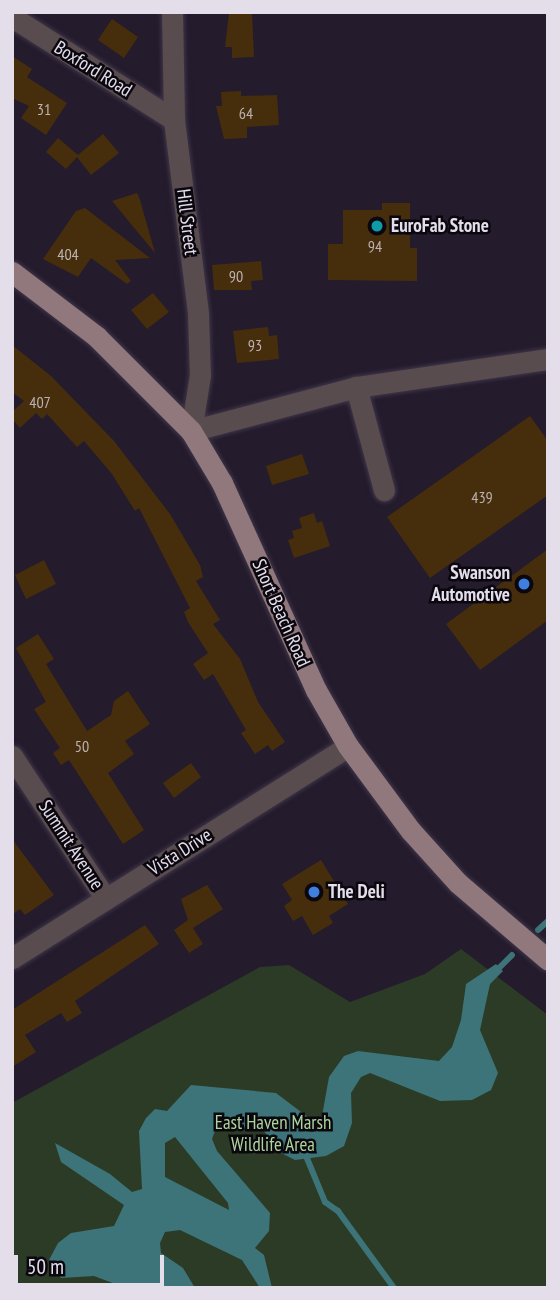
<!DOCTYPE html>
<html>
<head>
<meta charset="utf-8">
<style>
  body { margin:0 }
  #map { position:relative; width:560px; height:1300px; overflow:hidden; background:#241b2d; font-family:"PT Sans Narrow",sans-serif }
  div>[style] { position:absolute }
  .green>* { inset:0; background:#2c3b25 }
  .water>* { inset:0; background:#3c7479 }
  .stream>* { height:6px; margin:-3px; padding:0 3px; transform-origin:3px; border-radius:3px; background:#3c7479 }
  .building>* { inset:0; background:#462e0c }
  .roads { filter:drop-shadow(0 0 2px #3f3648) drop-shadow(0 0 2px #3f3648) }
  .minor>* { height:21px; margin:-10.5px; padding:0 10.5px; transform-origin:10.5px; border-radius:10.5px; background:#584c4e }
  .major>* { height:21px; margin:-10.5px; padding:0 10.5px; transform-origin:10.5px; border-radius:10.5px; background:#91787c }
  .dots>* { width:19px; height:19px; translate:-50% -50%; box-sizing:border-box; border:4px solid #0b070f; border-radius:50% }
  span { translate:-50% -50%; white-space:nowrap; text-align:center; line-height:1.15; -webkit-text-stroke:5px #0b070f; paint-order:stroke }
  .number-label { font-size:16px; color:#bcb2b3 }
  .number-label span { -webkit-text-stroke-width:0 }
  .street-label { font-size:19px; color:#e4deeb }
  .poi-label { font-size:19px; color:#e4deeb; font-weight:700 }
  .left { translate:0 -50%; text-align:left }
  .right { translate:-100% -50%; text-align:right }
  .park-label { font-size:19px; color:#add49a }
  .frame { position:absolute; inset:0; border:14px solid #e4deeb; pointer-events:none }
  .scale { position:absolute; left:14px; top:1255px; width:150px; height:32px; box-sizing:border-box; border:4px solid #e4deeb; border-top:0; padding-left:9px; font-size:21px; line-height:24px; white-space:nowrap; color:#e4deeb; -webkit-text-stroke:5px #0b070f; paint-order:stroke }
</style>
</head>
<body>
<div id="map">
  <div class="green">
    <i style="clip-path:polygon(461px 949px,548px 1015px,548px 1288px,12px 1288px,12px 1103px,260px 967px,289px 965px,350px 1002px,425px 974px)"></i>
  </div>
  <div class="water">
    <i style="clip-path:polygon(evenodd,496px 964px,503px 971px,490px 984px,480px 1030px,498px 1073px,491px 1090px,472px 1100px,440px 1101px,370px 1073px,361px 1077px,351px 1093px,352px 1123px,344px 1146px,326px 1156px,295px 1160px,281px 1153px,263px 1130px,215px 1131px,212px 1139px,217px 1151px,270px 1213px,269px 1231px,255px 1248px,264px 1255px,272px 1288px,260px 1288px,242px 1260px,180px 1230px,165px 1232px,160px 1243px,161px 1253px,183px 1268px,195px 1288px,126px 1288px,94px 1276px,61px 1278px,49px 1260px,58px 1243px,71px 1233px,114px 1226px,124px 1205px,61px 1162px,55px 1143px,110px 1174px,132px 1192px,142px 1189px,139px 1131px,146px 1118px,155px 1109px,167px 1111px,191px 1085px,276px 1093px,313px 1121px,322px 1116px,329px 1077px,344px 1056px,358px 1051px,439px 1061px,452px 1047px,461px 1020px,466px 984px,496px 964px,175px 1137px,228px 1203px,229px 1210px,165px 1177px,165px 1143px,175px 1137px)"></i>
  </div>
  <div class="stream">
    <i style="left:538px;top:930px;width:13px;rotate:-42deg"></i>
    <i style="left:495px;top:972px;width:24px;rotate:-45deg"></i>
    <i style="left:304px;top:1151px;width:55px;rotate:67.6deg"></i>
    <i style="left:325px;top:1202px;width:16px;rotate:35deg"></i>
    <i style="left:338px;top:1211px;width:95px;rotate:54deg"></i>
  </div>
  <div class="building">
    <i style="clip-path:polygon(252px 12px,254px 57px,232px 58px,232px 47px,225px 47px,229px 13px)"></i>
    <i style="clip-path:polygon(112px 19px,138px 37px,124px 58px,98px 40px)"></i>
    <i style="clip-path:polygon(12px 56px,32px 69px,27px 77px,67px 103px,46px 135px,21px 118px,29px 106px,12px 98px)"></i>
    <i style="clip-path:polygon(241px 91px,241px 96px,277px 95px,279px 125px,247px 127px,247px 138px,224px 139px,216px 106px,222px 106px,221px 92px)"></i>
    <i style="clip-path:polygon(103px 134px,119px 153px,91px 175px,77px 157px,66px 169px,46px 152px,58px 138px,78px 155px)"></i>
    <i style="clip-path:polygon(137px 193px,140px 200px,155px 253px,112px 201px)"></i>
    <i style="clip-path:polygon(382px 203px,410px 203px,410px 248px,417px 248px,417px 281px,328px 280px,328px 244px,343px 244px,343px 210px,382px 210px)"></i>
    <i style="clip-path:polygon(85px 208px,150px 258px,115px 260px,131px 281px,127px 284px,91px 258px,78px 277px,43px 259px,76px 211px)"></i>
    <i style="clip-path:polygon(261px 261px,263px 280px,251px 281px,252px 290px,214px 290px,212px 265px)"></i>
    <i style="clip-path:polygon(153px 293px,169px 312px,147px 329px,131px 310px)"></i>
    <i style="clip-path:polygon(268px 327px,269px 336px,277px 335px,279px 359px,237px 363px,233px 331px)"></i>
    <i style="clip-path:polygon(12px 345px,51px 376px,114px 441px,170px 514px,200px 565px,203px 577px,196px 581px,220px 620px,213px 624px,240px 659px,258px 702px,285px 742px,272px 751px,268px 745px,255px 754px,241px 733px,246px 730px,213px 674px,204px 680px,193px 664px,208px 653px,188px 622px,184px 612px,190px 608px,139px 508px,135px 511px,112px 474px,84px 441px,77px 447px,47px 414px,42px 419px,36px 413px,20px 428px,12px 419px,12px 412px,24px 401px,12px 392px)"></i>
    <i style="clip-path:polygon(530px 416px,548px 441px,548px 495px,430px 578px,387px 517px)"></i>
    <i style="clip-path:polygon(302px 454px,309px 474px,272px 485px,266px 466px)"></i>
    <i style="clip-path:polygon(314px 513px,317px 523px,322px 521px,330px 546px,294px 558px,288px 540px,294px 538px,292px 531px,302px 528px,299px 518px)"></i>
    <i style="clip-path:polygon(548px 549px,548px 620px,480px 670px,446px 624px)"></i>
    <i style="clip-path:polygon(44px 560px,56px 584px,26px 599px,15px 575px)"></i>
    <i style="clip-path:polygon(38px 634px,54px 659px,46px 664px,87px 731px,111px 715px,114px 701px,128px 691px,150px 724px,125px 741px,134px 754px,108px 773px,144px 830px,123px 844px,69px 760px,61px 765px,53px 753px,60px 748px,34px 709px,46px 702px,16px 648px)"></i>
    <i style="clip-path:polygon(191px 763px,201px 777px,174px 798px,163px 783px)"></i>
    <i style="clip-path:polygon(12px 839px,54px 895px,25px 915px,20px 909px,12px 915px)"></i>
    <i style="clip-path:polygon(321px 860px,348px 904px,329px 916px,333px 923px,313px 935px,302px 916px,293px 921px,284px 906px,292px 900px,282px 884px)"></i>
    <i style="clip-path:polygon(207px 885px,223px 909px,193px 928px,203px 944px,189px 953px,174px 930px,188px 920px,181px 899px)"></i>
    <i style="clip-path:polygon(145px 925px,159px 944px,75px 1001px,82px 1013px,67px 1022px,61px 1013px,25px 1035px,36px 1052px,12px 1067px,12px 1010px)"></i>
  </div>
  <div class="roads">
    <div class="minor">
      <i style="left:172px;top:12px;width:108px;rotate:88.9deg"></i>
      <i style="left:174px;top:120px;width:194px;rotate:82.9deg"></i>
      <i style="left:198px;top:313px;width:62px;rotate:88.2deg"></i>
      <i style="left:200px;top:375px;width:57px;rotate:99.1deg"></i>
      <i style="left:191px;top:431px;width:171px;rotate:-14.9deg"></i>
      <i style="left:356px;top:387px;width:194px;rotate:-8.3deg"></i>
      <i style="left:12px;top:17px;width:192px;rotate:32.4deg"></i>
      <i style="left:356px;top:387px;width:107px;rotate:74.8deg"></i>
      <i style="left:12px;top:756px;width:171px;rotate:56.7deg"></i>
      <i style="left:12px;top:958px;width:397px;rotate:-32.2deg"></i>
    </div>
    <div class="major">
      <i style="left:12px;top:272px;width:106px;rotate:37.3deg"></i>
      <i style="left:96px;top:336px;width:134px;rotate:45deg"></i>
      <i style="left:191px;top:431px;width:61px;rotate:59.2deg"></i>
      <i style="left:222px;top:483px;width:227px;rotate:65.6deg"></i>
      <i style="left:316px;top:690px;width:64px;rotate:60.3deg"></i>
      <i style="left:348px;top:746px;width:106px;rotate:53.5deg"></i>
      <i style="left:411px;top:831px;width:70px;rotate:47.9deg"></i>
      <i style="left:458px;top:883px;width:118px;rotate:40.5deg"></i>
    </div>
  </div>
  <div class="dots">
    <i style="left:377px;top:226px;background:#0f9aa8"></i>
    <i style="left:524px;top:584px;background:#3f7fe0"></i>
    <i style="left:314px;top:892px;background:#3f7fe0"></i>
  </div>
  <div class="number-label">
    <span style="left:44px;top:109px">31</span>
    <span style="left:246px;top:113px">64</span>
    <span style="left:375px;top:246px">94</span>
    <span style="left:68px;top:254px">404</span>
    <span style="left:236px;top:276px">90</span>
    <span style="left:255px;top:345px">93</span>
    <span style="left:40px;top:402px">407</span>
    <span style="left:482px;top:497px">439</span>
    <span style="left:82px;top:746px">50</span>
  </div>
  <div class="street-label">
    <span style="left:93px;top:69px;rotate:32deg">Boxford Road</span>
    <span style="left:187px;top:222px;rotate:83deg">Hill Street</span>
    <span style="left:281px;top:613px;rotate:66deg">Short Beach Road</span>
    <span style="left:71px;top:845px;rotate:57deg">Summit Avenue</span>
    <span style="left:180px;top:852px;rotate:-32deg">Vista Drive</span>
  </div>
  <div class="poi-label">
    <span class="left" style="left:391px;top:226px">EuroFab Stone</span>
    <span class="right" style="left:510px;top:584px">Swanson<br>Automotive</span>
    <span class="left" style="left:328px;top:892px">The Deli</span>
  </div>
  <div class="park-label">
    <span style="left:273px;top:1134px">East Haven Marsh<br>Wildlife Area</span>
  </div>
  <div class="frame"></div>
  <div class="scale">50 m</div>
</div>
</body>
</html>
